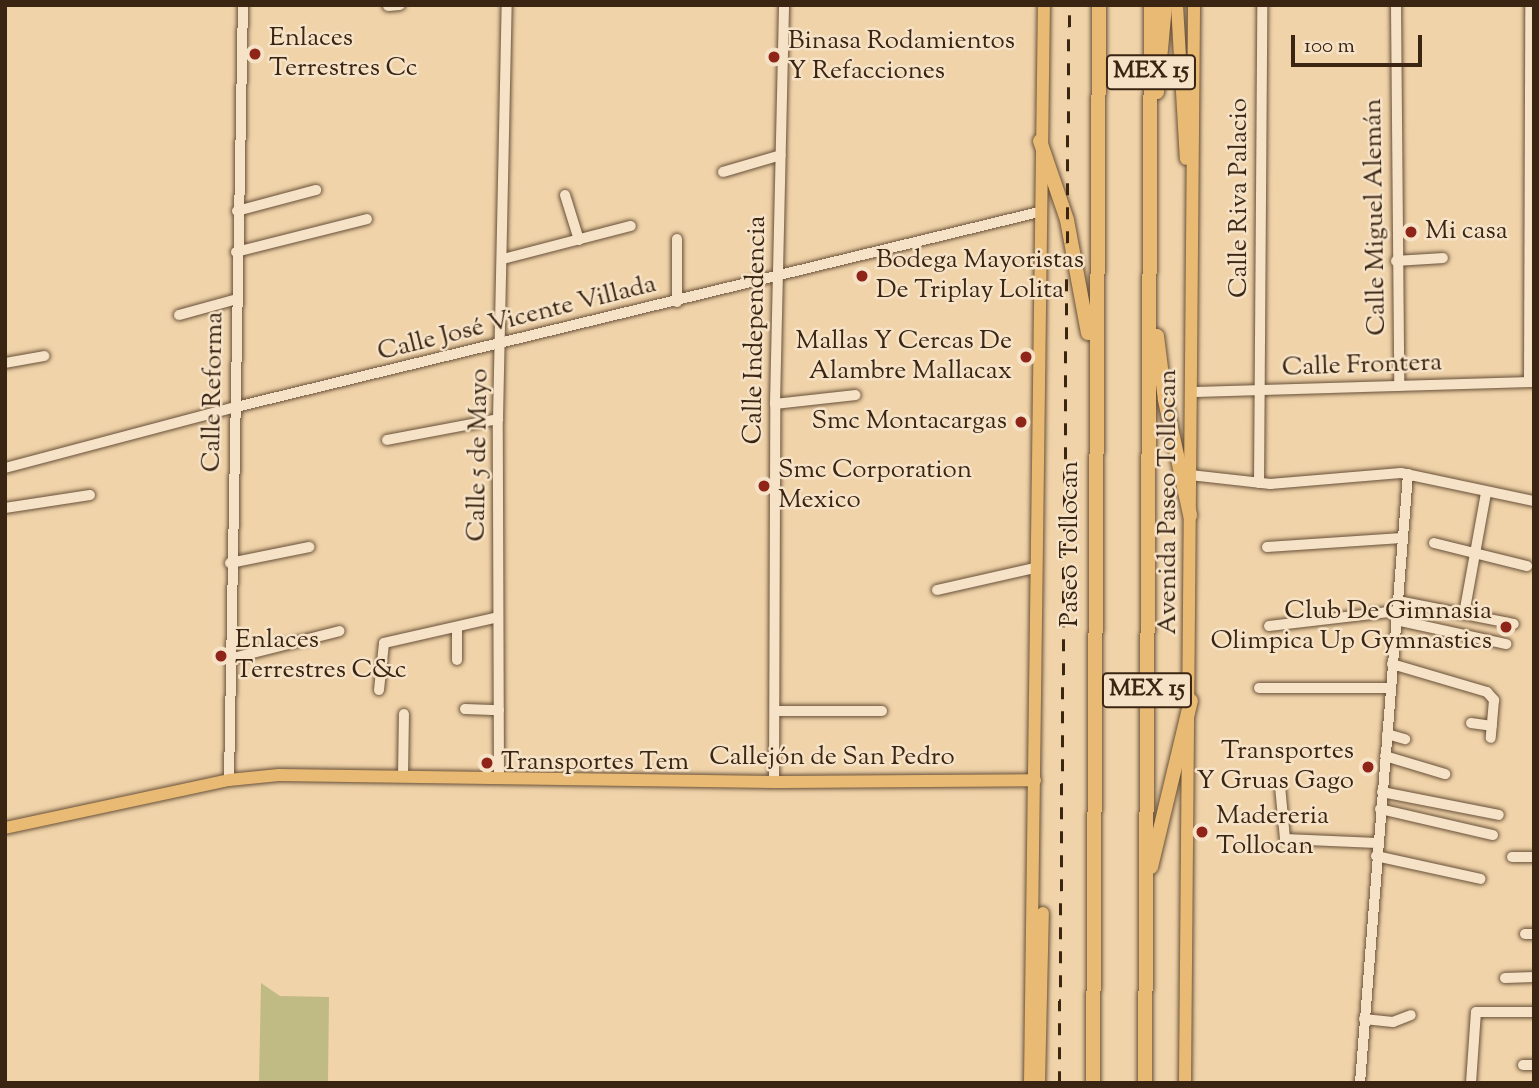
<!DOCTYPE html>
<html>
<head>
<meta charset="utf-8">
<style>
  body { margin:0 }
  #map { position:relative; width:1539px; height:1088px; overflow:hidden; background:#f0d3a9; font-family:"Sorts Mill Goudy",serif }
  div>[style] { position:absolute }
  .green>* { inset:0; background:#c0ba84 }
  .roads { filter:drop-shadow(0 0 2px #685038) drop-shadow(0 0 2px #685038) }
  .minor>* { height:10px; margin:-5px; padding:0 5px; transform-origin:5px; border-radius:5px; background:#f5e2c7 }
  .major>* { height:12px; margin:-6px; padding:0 6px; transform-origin:6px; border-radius:6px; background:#e8ba74 }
  .highway>* { height:14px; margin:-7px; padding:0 7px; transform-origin:7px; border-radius:7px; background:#e8ba74 }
  .rail>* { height:2.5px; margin-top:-1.25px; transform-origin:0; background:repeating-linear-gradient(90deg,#3a2412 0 12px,transparent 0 24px) }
  .dots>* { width:19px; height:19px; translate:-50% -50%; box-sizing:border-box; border:4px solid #f5e2c7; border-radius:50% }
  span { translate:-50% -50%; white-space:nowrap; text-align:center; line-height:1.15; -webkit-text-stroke:5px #f5e2c7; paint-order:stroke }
  .shield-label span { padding:2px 5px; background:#f5e2c7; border:2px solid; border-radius:5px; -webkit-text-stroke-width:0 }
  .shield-label { font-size:24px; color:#3a2412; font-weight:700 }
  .poi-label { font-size:26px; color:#3a2412 }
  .left { translate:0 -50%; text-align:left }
  .right { translate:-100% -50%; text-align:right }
  .street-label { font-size:26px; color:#3a2412 }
  .frame { position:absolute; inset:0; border:7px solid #3a2412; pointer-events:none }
  .scale { position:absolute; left:1291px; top:35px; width:131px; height:32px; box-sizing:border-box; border:4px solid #3a2412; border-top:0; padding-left:9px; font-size:21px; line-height:24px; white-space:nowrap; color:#3a2412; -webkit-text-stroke:5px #f5e2c7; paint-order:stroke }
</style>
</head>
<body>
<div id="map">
  <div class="green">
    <i style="clip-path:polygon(261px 983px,280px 996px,329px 997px,328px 1083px,259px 1083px)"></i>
  </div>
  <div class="roads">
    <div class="minor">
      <i style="left:1396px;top:5px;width:381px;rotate:89.5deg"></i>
      <i style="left:388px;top:6px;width:12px;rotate:-5deg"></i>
      <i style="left:723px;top:172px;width:60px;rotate:-16.3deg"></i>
      <i style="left:565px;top:195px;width:47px;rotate:72.7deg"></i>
      <i style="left:237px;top:211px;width:82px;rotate:-14.9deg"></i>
      <i style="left:236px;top:252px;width:135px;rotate:-14.1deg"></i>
      <i style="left:503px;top:259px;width:132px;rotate:-14.5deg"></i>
      <i style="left:1396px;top:261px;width:47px;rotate:-3.7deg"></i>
      <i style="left:677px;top:302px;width:63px;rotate:-90deg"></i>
      <i style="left:179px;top:315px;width:60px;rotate:-15.4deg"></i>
      <i style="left:5px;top:363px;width:40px;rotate:-10deg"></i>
      <i style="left:1529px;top:382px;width:377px;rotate:-89.8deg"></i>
      <i style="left:1192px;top:392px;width:342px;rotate:-1.7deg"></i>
      <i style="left:775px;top:404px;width:81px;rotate:-6.3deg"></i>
      <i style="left:387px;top:440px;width:113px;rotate:-10.7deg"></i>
      <i style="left:5px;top:468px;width:239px;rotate:-14.8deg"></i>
      <i style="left:236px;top:407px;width:826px;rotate:-13.65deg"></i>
      <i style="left:1190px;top:475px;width:81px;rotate:6.4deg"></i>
      <i style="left:1270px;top:484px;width:131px;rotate:-4.8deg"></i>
      <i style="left:1401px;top:473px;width:136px;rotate:11.9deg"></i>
      <i style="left:1259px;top:483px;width:478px;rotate:-89.6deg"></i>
      <i style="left:5px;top:508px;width:86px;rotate:-8.7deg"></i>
      <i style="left:1434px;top:543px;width:96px;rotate:13.9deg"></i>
      <i style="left:1267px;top:547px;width:135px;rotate:-3.8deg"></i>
      <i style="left:230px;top:563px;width:81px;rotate:-11.4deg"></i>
      <i style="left:937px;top:590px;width:100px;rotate:-12.7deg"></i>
      <i style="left:1398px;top:601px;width:118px;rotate:11.2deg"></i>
      <i style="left:1464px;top:614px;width:123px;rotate:-79.7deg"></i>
      <i style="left:1396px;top:620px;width:113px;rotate:12.3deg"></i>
      <i style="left:1269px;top:626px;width:129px;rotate:-6.7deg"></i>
      <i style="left:457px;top:627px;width:33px;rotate:90deg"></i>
      <i style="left:229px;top:659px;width:114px;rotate:-14.2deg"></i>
      <i style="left:1392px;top:664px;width:99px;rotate:16.4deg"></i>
      <i style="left:1487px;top:692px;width:11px;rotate:49deg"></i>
      <i style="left:1494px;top:700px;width:38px;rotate:95deg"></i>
      <i style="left:1259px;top:688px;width:131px"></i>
      <i style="left:379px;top:690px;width:47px;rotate:-83.9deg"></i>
      <i style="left:384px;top:643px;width:117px;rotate:-12.8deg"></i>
      <i style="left:465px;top:709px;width:34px;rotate:2deg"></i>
      <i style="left:775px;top:711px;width:107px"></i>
      <i style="left:1471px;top:723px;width:21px;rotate:8deg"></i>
      <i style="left:1387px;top:734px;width:19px;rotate:16deg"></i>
      <i style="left:1385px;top:756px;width:63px;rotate:16.7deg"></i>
      <i style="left:403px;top:776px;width:62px;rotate:-89.1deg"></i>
      <i style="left:499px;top:779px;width:360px;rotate:-90.2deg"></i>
      <i style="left:498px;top:419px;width:414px;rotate:-88.8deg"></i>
      <i style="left:229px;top:780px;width:775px;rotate:-88.97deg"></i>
      <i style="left:774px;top:782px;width:378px;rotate:-89.8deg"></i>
      <i style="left:775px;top:404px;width:399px;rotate:-88.7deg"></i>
      <i style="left:1280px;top:786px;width:53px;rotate:84.6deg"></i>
      <i style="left:1285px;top:839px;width:92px;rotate:2.5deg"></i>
      <i style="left:1382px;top:792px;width:119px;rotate:11.1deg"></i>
      <i style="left:1380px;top:809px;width:116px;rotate:13deg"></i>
      <i style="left:1376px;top:856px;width:107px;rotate:12.4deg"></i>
      <i style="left:1512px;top:857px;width:22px"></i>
      <i style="left:1525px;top:934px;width:9px"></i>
      <i style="left:1505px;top:978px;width:29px;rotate:-2deg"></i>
      <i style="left:1364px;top:1019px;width:29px;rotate:6deg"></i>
      <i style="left:1393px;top:1022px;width:19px;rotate:-21deg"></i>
      <i style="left:1523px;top:1065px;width:11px"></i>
      <i style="left:1360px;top:1083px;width:611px;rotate:-85.49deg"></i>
      <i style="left:1471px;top:1083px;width:71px;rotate:-86deg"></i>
      <i style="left:1476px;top:1012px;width:58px"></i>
    </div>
    <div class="major">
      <i style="left:1177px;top:5px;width:154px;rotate:86.7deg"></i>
      <i style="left:5px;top:828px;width:229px;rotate:-12.1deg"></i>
      <i style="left:229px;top:780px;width:50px;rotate:-5.7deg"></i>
      <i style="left:279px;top:775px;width:495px;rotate:0.8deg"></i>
      <i style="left:774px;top:782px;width:261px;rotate:-0.4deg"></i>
      <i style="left:1030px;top:1083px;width:1078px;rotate:-89.26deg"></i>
      <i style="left:1039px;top:1083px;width:170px;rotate:-88.7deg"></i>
      <i style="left:1185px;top:1083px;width:1078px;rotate:-89.52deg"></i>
    </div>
    <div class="highway">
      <i style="left:1157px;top:92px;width:87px;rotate:-84.7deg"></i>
      <i style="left:1040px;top:141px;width:83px;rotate:71.1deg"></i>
      <i style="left:1067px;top:220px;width:115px;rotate:79.5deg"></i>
      <i style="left:1157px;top:336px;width:64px;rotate:82.9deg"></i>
      <i style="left:1165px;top:400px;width:118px;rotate:77.7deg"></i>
      <i style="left:1151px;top:867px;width:171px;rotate:-76.5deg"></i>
      <i style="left:1093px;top:1083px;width:1078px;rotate:-89.68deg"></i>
      <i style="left:1145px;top:1083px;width:1078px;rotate:-89.68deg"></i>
    </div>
  </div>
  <div class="rail">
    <i style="left:1059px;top:1083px;width:1078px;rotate:-89.47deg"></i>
  </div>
  <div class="dots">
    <i style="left:255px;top:54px;background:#8f2418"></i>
    <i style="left:774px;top:57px;background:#8f2418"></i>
    <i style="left:1411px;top:232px;background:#8f2418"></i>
    <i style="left:862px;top:276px;background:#8f2418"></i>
    <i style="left:1026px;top:357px;background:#8f2418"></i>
    <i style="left:1021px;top:422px;background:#8f2418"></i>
    <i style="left:764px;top:486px;background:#8f2418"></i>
    <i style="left:1506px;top:627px;background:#8f2418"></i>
    <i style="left:221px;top:656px;background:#8f2418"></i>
    <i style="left:487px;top:763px;background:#8f2418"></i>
    <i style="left:1368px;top:767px;background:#8f2418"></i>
    <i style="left:1202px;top:832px;background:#8f2418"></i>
  </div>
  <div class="shield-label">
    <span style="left:1151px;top:72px">MEX 15</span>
    <span style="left:1147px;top:690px">MEX 15</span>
  </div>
  <div class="poi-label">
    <span class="left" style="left:269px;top:54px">Enlaces<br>Terrestres Cc</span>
    <span class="left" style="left:788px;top:57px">Binasa Rodamientos<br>Y Refacciones</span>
    <span class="left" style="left:1425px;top:232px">Mi casa</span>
    <span class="left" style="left:876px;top:276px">Bodega Mayoristas<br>De Triplay Lolita</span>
    <span class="right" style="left:1012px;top:357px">Mallas Y Cercas De<br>Alambre Mallacax</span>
    <span class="right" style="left:1007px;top:422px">Smc Montacargas</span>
    <span class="left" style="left:778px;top:486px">Smc Corporation<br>Mexico</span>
    <span class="right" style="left:1492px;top:627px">Club De Gimnasia<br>Olimpica Up Gymnastics</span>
    <span class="left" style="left:235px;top:656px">Enlaces<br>Terrestres C&amp;c</span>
    <span class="right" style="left:1354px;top:767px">Transportes<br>Y Gruas Gago</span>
    <span class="left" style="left:501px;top:763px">Transportes Tem</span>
    <span class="left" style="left:1216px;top:832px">Madereria<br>Tollocan</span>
  </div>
  <div class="street-label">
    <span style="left:1240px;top:198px;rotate:-90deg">Calle Riva Palacio</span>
    <span style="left:1376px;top:217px;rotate:-91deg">Calle Miguel Alemán</span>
    <span style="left:517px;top:319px;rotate:-14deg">Calle José Vicente Villada</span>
    <span style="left:756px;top:330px;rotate:-89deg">Calle Independencia</span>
    <span style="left:1362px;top:366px;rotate:-2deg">Calle Frontera</span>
    <span style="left:214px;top:392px;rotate:-89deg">Calle Reforma</span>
    <span style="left:479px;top:455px;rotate:-89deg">Calle 5 de Mayo</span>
    <span style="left:1169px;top:502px;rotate:-90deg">Avenida Paseo Tollocan</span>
    <span style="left:1071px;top:544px;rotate:-90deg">Paseo Tollocan</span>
    <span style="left:832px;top:758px">Callejón de San Pedro</span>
  </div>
  <div class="frame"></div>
  <div class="scale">100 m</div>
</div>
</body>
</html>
